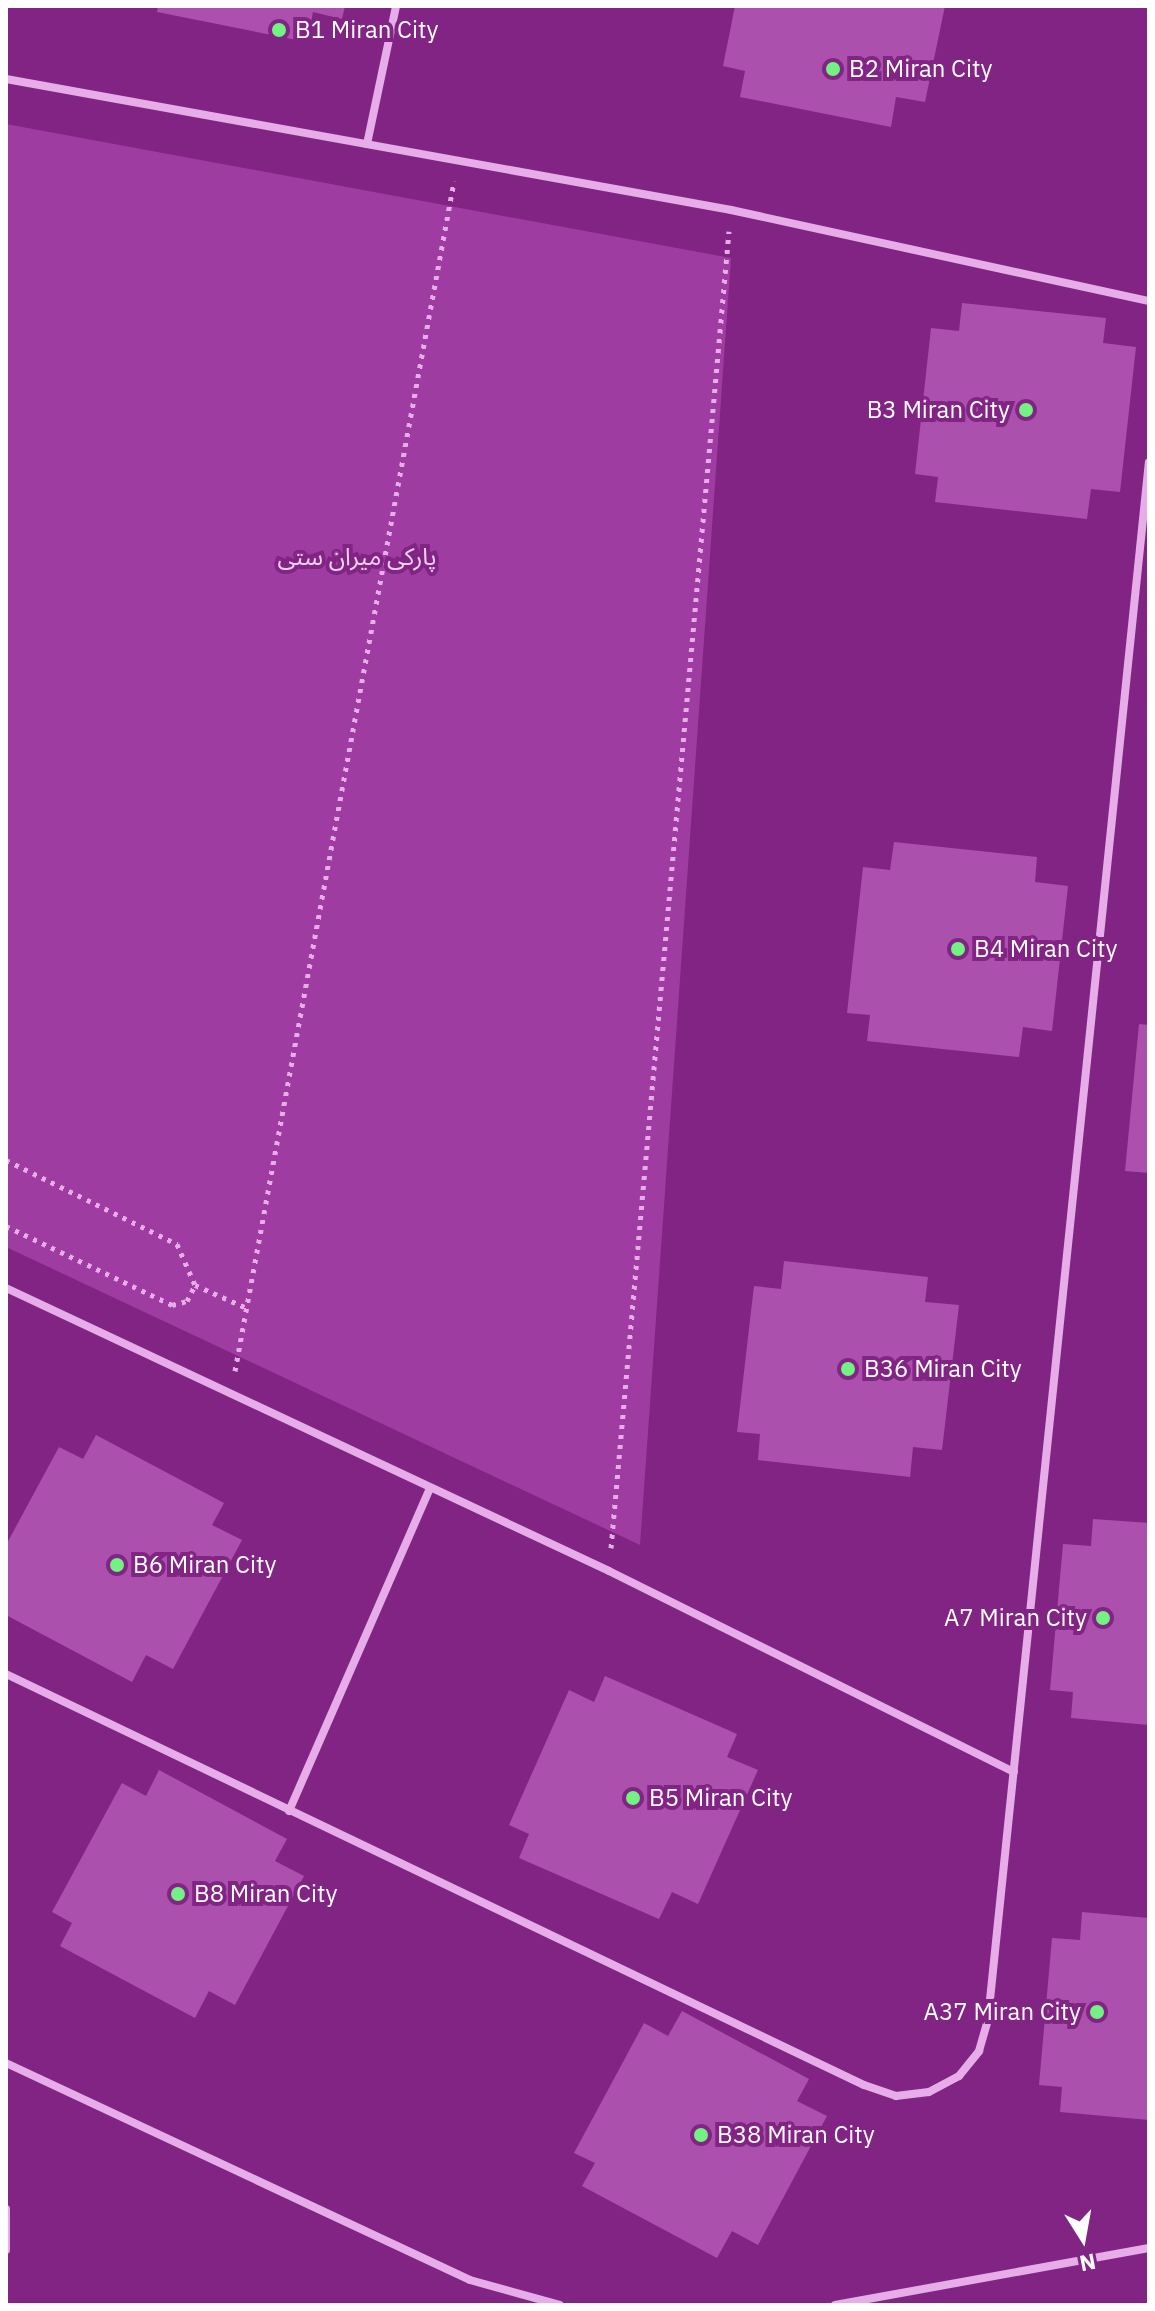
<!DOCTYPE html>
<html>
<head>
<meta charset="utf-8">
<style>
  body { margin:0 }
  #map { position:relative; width:1155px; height:2311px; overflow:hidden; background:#822484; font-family:"IBM Plex Sans","Noto Sans Arabic",sans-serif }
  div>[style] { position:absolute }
  .green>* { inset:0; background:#9f3ca2 }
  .building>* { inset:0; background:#ab51ad }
  .path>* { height:5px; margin-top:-2.5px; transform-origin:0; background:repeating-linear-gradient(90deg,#e6ade8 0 4px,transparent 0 10px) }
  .street>* { height:8px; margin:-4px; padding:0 4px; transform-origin:4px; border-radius:4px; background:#e6ade8 }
  .dots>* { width:22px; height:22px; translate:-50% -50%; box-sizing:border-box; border:4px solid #822484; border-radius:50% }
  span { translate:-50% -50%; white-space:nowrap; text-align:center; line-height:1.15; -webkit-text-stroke:8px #822484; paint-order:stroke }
  .poi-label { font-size:24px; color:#fff }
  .left { translate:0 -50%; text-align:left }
  .right { translate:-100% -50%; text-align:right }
  .park-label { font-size:24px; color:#f5d1f6 }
  .frame { position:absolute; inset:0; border:8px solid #fff; pointer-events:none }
  .north { position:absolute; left:1043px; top:2199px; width:80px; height:80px; -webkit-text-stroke:6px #822484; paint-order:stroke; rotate:169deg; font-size:22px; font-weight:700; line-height:32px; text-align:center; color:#fff }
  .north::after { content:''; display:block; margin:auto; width:28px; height:36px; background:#fff; clip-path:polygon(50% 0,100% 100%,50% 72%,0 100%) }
</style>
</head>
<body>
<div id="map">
  <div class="green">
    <i style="clip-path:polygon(6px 124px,731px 258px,640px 1545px,6px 1247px)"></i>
  </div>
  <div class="building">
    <i style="clip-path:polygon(158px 6px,345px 6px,342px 19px,313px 12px,307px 42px,157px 12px)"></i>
    <i style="clip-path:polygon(735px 6px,945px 6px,925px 102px,896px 97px,891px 127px,740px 97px,745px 71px,723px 66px)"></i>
    <i style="clip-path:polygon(962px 303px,1106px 318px,1103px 343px,1136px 347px,1120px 492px,1091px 489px,1087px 519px,935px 502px,938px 477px,915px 474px,931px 328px,959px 331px)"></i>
    <i style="clip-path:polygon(894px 842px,1037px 857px,1035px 882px,1068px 886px,1052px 1031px,1023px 1027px,1019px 1057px,867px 1041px,870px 1015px,847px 1013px,863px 867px,890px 870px)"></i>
    <i style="clip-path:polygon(1139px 1024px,1149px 1025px,1149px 1173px,1125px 1171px)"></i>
    <i style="clip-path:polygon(784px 1261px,928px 1277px,925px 1302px,959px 1305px,942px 1450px,913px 1447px,910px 1477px,758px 1460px,760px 1434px,737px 1432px,754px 1286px,781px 1289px)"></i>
    <i style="clip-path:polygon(96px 1435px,224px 1503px,212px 1525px,242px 1540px,173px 1669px,146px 1655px,132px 1682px,6px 1615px,6px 1545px,59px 1447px,83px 1459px)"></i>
    <i style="clip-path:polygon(1093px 1519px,1149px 1523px,1149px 1725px,1071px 1718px,1073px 1692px,1050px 1690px,1063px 1544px,1091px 1546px)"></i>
    <i style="clip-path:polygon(605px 1676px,737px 1734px,727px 1757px,758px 1770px,698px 1904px,672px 1892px,659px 1919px,519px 1858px,529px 1834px,509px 1825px,569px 1690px,594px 1702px)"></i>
    <i style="clip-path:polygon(159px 1770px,287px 1839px,275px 1861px,304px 1876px,235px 2005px,209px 1991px,195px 2018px,60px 1946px,72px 1923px,52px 1912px,122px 1783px,146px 1796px)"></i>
    <i style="clip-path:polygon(1082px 1912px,1149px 1918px,1149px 2120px,1060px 2112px,1062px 2087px,1039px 2085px,1052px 1938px,1080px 1940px)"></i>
    <i style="clip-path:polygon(682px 2011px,809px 2079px,797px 2101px,827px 2116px,758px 2245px,732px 2231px,717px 2258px,582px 2186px,595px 2163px,574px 2153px,644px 2023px,668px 2036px)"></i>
  </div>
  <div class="path">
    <i style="left:6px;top:1160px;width:191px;rotate:26.2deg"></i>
    <i style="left:177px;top:1244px;width:45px;rotate:66.3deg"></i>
    <i style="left:195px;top:1285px;width:57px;rotate:23.9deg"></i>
    <i style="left:6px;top:1226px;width:184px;rotate:25.4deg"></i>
    <i style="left:172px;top:1305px;width:16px;rotate:-15deg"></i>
    <i style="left:187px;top:1301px;width:18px;rotate:-63deg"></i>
    <i style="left:235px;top:1371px;width:1210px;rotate:-79.57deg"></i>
    <i style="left:611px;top:1548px;width:1322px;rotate:-84.88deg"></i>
  </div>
  <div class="street">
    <i style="left:6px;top:79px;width:737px;rotate:10.24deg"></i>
    <i style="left:731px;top:210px;width:428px;rotate:12.3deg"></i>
    <i style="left:367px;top:144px;width:141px;rotate:-78.1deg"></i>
    <i style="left:6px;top:1288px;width:666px;rotate:25.14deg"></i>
    <i style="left:609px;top:1571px;width:452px;rotate:26.4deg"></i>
    <i style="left:6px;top:1674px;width:951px;rotate:25.6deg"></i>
    <i style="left:864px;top:2085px;width:34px;rotate:19deg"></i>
    <i style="left:896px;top:2096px;width:33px;rotate:-7deg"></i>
    <i style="left:929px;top:2092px;width:34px;rotate:-28deg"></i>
    <i style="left:959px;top:2076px;width:32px;rotate:-51deg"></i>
    <i style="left:979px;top:2051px;width:33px;rotate:-74deg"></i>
    <i style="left:988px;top:2019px;width:1565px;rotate:-84.1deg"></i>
    <i style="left:289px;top:1811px;width:352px;rotate:-66.4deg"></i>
    <i style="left:6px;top:2063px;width:512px;rotate:25.06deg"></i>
    <i style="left:470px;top:2280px;width:93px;rotate:15.5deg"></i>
    <i style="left:6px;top:2209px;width:41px;rotate:90deg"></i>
    <i style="left:835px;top:2305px;width:319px;rotate:-10.3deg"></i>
  </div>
  <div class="dots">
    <i style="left:279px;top:30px;background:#71f282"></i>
    <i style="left:833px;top:69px;background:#71f282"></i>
    <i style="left:1026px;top:410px;background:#71f282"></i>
    <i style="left:958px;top:949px;background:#71f282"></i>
    <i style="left:848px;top:1369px;background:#71f282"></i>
    <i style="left:117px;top:1565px;background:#71f282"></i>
    <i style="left:1103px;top:1618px;background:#71f282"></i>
    <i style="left:633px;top:1798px;background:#71f282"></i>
    <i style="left:178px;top:1894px;background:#71f282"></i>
    <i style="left:1097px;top:2012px;background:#71f282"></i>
    <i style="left:701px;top:2135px;background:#71f282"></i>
  </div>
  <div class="poi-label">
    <span class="left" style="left:295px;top:30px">B1 Miran City</span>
    <span class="left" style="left:849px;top:69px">B2 Miran City</span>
    <span class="right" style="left:1010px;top:410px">B3 Miran City</span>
    <span class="left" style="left:974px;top:949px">B4 Miran City</span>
    <span class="left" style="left:864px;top:1369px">B36 Miran City</span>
    <span class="left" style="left:133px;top:1565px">B6 Miran City</span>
    <span class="right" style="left:1087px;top:1618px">A7 Miran City</span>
    <span class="left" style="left:649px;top:1798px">B5 Miran City</span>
    <span class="left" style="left:194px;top:1894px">B8 Miran City</span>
    <span class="right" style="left:1081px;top:2012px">A37 Miran City</span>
    <span class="left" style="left:717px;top:2135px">B38 Miran City</span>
  </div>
  <div class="park-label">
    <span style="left:357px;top:557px">پارکی میران ستی</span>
  </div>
  <div class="frame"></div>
  <div class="north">N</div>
</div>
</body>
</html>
